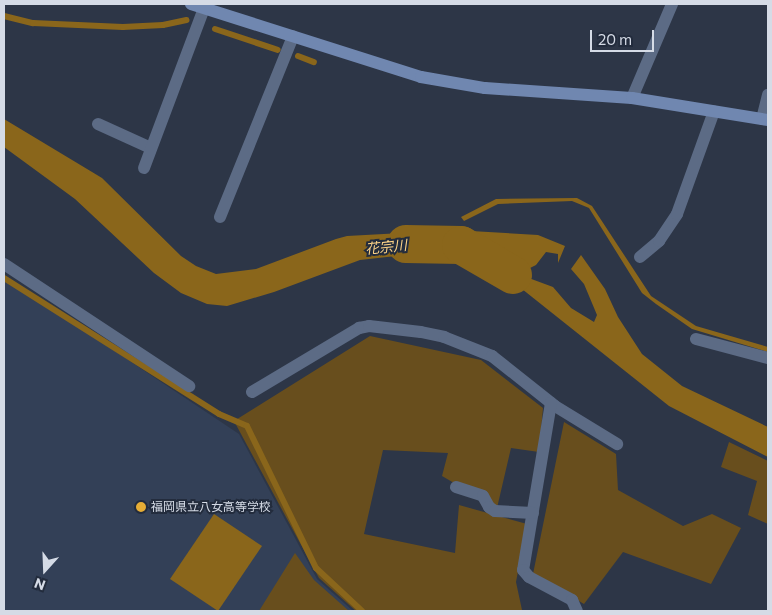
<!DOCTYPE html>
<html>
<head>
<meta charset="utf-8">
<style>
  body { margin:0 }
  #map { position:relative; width:772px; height:615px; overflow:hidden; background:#2d3647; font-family:Commissioner,"Noto Sans JP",sans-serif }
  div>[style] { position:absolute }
  .built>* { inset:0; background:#334057 }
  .green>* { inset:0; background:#684e1d }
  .water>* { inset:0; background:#8a661b }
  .stream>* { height:6px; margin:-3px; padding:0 3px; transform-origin:3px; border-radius:3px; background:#8a661b }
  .river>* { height:38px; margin:-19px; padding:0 19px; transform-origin:19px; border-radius:19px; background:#8a661b }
  .street>* { height:12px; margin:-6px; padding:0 6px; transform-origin:6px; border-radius:6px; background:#5c6b85 }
  .secondary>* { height:12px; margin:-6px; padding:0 6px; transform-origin:6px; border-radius:6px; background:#7087b0 }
  .dots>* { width:14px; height:14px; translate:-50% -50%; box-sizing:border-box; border:2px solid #232c3d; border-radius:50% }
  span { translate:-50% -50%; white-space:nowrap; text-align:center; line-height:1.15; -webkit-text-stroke:4px #232c3d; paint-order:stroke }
  .poi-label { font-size:12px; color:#d5dbe6 }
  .left { translate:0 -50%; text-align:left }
  .water-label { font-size:14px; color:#fed489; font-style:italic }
  .frame { position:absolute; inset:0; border:5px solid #d5dbe6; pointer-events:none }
  .north { position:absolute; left:20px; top:545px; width:50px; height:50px; -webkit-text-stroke:4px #232c3d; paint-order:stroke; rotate:200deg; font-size:14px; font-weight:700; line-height:20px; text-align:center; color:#d5dbe6 }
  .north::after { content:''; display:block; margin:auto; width:18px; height:22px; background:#d5dbe6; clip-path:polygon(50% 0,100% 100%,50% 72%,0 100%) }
  .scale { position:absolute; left:590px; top:30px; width:64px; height:22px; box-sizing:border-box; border:2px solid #d5dbe6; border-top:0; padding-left:6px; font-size:15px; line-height:18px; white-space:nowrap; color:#d5dbe6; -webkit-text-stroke:4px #232c3d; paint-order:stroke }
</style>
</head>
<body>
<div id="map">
  <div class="built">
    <i style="clip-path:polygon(4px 277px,239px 434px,317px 579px,353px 611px,4px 611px)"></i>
  </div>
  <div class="green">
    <i style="clip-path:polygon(370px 336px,481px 360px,543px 408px,539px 452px,511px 448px,497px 508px,442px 476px,448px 453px,383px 450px,364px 534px,455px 553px,459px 505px,527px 524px,516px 582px,522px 610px,525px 611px,356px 611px,319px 578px,234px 421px)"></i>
    <i style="clip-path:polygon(564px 422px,616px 454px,618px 490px,683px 526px,712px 514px,741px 528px,711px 584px,623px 552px,584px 604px,533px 574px)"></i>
    <i style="clip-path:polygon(729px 442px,768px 461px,768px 524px,748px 515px,757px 481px,721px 467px)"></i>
    <i style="clip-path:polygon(295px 553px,314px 580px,349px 611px,259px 611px)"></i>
  </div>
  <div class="water">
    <i style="clip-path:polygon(4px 119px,102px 178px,181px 256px,196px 266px,216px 274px,256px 269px,336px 239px,347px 236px,457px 230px,456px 256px,405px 255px,360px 260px,274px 292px,227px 306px,207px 304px,181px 293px,154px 273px,75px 199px,4px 147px)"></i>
    <i style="clip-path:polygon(577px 198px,592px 206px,651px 296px,696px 326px,768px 347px,768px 352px,692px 329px,656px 304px,642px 293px,589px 208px,572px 201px,498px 204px,464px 221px,461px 217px,496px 199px)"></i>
    <i style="clip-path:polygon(471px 231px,538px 235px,565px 246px,558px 263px,558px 254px,546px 252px,536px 265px,522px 272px,526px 277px,553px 287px,571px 308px,594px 322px,597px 315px,584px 284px,571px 269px,581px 255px,605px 289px,618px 317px,642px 354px,682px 386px,768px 427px,768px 457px,669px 406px,522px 289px,467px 259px)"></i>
    <i style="clip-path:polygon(214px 514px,262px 546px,218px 611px,170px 579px)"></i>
  </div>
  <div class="stream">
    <i style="left:4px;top:16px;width:30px;rotate:14deg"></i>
    <i style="left:33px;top:23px;width:90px;rotate:2.5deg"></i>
    <i style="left:123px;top:27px;width:40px;rotate:-2.9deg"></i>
    <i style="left:163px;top:25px;width:24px;rotate:-12deg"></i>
    <i style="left:215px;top:29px;width:66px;rotate:18.4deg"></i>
    <i style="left:298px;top:56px;width:17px;rotate:21deg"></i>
    <i style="left:4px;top:278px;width:254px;rotate:32.3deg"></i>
    <i style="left:219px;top:414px;width:30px;rotate:23deg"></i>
    <i style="left:247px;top:426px;width:158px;rotate:64.1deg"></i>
    <i style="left:316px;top:568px;width:63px;rotate:43.1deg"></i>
  </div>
  <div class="river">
    <i style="left:406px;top:244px;width:55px;rotate:1deg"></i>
    <i style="left:461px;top:245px;width:60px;rotate:30deg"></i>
  </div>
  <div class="street">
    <i style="left:632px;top:98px;width:102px;rotate:-66.9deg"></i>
    <i style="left:762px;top:119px;width:25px;rotate:-76deg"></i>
    <i style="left:98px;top:124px;width:58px;rotate:24.4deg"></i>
    <i style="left:144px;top:168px;width:171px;rotate:-69.4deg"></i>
    <i style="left:220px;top:217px;width:195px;rotate:-68deg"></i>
    <i style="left:640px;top:257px;width:25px;rotate:-40deg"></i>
    <i style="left:659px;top:241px;width:32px;rotate:-56deg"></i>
    <i style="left:677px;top:214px;width:109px;rotate:-70.2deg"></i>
    <i style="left:4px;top:264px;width:222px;rotate:33.4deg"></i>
    <i style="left:696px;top:339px;width:74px;rotate:14.8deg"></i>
    <i style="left:252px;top:392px;width:125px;rotate:-30.9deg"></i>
    <i style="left:359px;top:328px;width:10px;rotate:-11deg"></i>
    <i style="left:369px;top:326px;width:52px;rotate:6.6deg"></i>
    <i style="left:421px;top:332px;width:24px;rotate:12deg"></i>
    <i style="left:444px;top:337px;width:52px;rotate:21.6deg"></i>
    <i style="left:492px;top:356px;width:80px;rotate:38.4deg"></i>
    <i style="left:555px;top:406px;width:73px;rotate:31.5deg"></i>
    <i style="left:551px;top:403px;width:169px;rotate:99.5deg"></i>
    <i style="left:523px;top:570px;width:9px;rotate:49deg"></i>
    <i style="left:529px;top:577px;width:49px;rotate:28.1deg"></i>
    <i style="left:572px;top:600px;width:12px;rotate:66deg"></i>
    <i style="left:456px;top:487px;width:28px;rotate:18deg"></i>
    <i style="left:483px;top:496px;width:13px;rotate:61deg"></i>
    <i style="left:489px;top:507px;width:7px;rotate:34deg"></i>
    <i style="left:495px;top:511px;width:38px;rotate:3deg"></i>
  </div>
  <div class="secondary">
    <i style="left:191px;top:4px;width:241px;rotate:17.6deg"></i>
    <i style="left:421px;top:77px;width:65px;rotate:9.8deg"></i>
    <i style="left:485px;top:88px;width:147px;rotate:3.9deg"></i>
    <i style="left:632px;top:98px;width:138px;rotate:9.2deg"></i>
  </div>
  <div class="dots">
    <i style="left:141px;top:507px;background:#e6ad36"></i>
  </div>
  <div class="poi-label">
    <span class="left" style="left:151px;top:507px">福岡県立八女高等学校</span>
  </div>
  <div class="water-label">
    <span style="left:386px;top:247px;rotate:-6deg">花宗川</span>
  </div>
  <div class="frame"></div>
  <div class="north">N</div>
  <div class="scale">20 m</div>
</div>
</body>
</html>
